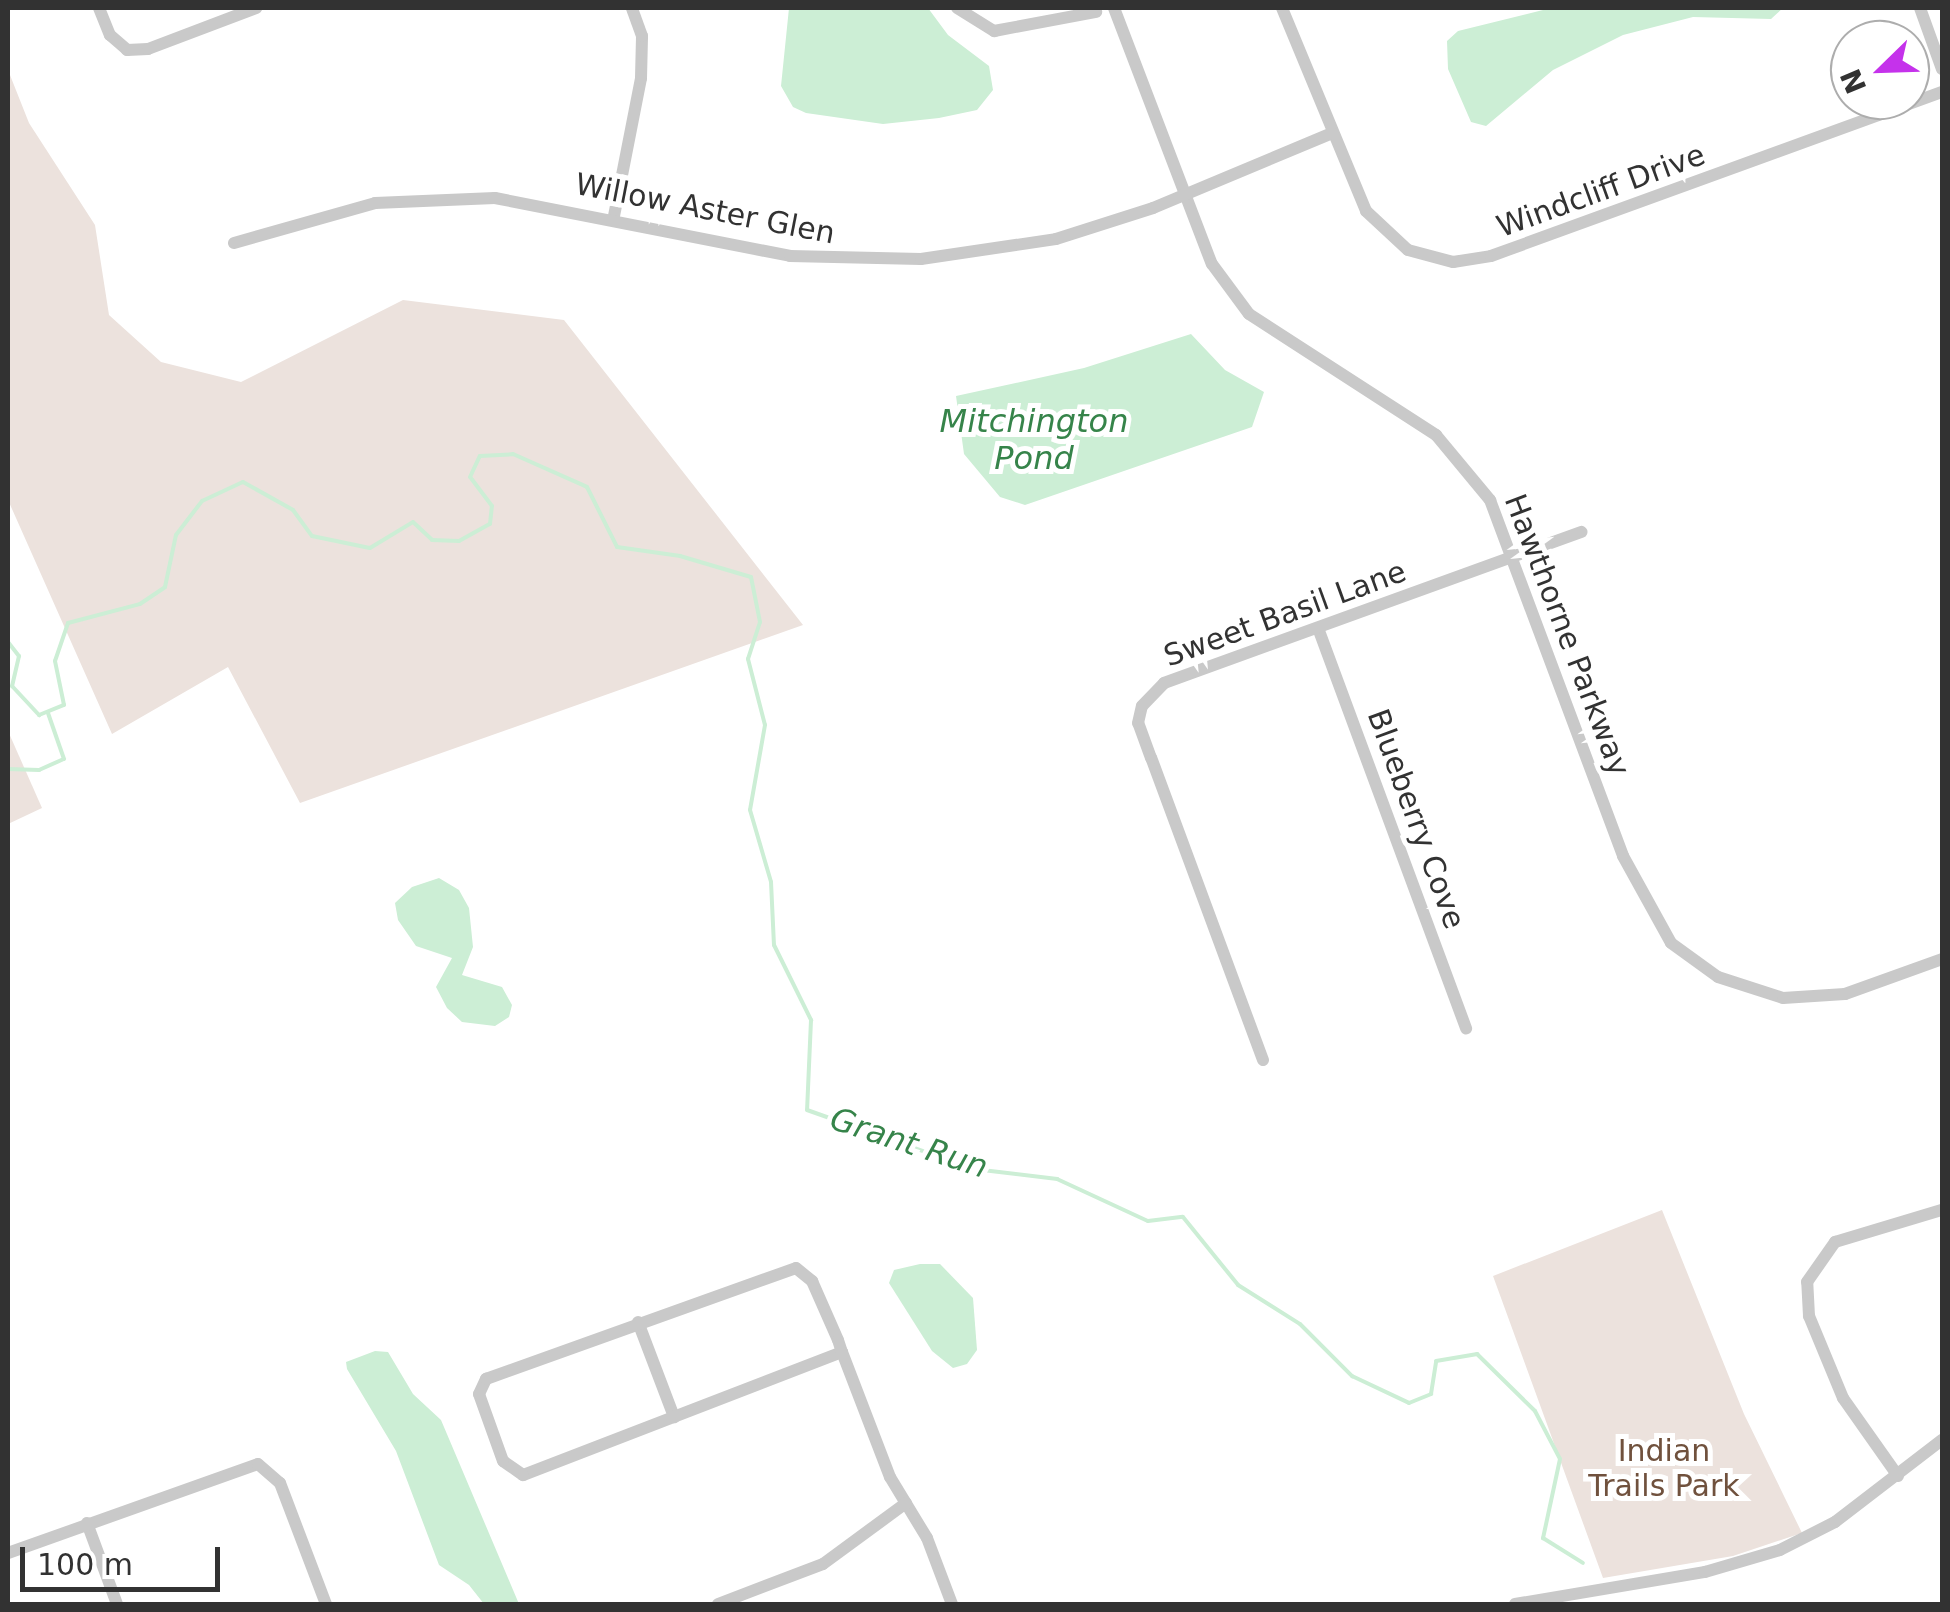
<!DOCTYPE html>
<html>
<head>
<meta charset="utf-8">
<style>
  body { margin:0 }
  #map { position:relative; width:1950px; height:1612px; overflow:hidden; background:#fff; font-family:"DejaVu Sans",sans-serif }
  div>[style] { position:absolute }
  .green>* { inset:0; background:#ece2dd }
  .water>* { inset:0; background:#cceed5 }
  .stream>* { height:4px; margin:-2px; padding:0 2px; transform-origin:2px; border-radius:2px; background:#cceed5 }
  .minor>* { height:12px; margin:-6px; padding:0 6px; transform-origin:6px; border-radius:6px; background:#c9c9c9 }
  span { translate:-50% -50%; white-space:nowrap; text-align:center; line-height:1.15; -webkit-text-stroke:10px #fff; paint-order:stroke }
  .street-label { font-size:30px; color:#323232 }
  .park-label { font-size:30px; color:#70513d }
  .water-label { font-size:32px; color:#36844a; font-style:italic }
  .frame { position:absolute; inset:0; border:10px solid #323232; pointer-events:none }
  .north { position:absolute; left:1830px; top:20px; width:100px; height:100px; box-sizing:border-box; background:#fff; border:2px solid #adadad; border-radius:50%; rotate:247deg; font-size:28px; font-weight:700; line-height:40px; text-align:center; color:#323232 }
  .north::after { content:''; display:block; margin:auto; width:35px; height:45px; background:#c532eb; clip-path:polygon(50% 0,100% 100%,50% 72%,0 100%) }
  .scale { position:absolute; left:20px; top:1547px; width:200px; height:45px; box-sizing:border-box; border:5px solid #323232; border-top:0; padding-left:12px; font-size:30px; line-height:35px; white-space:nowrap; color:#323232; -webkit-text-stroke:8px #fff; paint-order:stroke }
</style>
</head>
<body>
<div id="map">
  <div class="green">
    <i style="clip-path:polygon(8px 70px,29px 123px,95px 225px,109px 315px,161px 362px,241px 382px,403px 300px,564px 320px,803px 625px,300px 803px,228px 667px,112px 734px,8px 500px)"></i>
    <i style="clip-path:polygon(8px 731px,42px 808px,8px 824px)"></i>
    <i style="clip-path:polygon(1662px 1210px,1744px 1414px,1802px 1533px,1733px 1556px,1603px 1578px,1493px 1276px)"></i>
  </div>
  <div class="water">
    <i style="clip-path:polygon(789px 8px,928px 8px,948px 35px,989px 66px,993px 90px,977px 110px,939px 118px,883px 124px,806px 113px,793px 107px,781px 86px)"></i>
    <i style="clip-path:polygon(1551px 8px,1783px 8px,1771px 19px,1693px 17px,1623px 35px,1553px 70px,1486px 126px,1471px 122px,1448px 69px,1447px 41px,1458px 31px)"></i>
    <i style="clip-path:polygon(1191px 334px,1225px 370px,1264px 392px,1252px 427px,1025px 505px,1000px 497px,964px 454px,956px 396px,1084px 368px)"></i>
    <i style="clip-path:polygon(439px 878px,459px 890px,469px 908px,473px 947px,462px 975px,502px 987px,512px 1005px,509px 1017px,495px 1026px,462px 1022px,447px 1008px,436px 987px,452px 958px,416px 946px,398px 920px,395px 903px,412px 887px)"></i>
    <i style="clip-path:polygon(920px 1264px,940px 1264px,973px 1298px,977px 1350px,967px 1364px,953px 1368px,932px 1351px,889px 1283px,894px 1270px)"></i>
    <i style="clip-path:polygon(375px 1351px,388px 1352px,413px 1394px,441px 1420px,519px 1604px,484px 1604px,469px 1585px,439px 1565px,396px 1451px,347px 1369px,346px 1362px)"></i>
  </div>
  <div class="stream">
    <i style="left:8px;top:642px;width:18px;rotate:52deg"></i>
    <i style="left:19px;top:656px;width:31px;rotate:103deg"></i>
    <i style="left:12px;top:686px;width:40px;rotate:47deg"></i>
    <i style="left:39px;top:715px;width:27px;rotate:-22deg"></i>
    <i style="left:64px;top:705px;width:45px;rotate:-101.6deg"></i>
    <i style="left:55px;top:661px;width:40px;rotate:-71.1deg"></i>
    <i style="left:68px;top:623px;width:74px;rotate:-14.8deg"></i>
    <i style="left:140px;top:604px;width:30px;rotate:-34deg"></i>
    <i style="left:165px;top:587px;width:53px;rotate:-78.1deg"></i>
    <i style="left:176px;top:535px;width:43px;rotate:-52.6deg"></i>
    <i style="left:202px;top:501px;width:45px;rotate:-24.9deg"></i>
    <i style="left:243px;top:482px;width:57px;rotate:29.2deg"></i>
    <i style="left:293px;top:510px;width:32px;rotate:54deg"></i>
    <i style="left:312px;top:536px;width:59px;rotate:11.7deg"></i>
    <i style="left:370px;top:548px;width:50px;rotate:-31.2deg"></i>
    <i style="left:413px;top:522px;width:26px;rotate:43deg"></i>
    <i style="left:432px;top:540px;width:27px;rotate:2deg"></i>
    <i style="left:459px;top:541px;width:35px;rotate:-29deg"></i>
    <i style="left:490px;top:524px;width:18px;rotate:-84deg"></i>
    <i style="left:492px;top:506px;width:36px;rotate:-127deg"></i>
    <i style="left:470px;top:477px;width:23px;rotate:-65deg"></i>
    <i style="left:480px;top:456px;width:33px;rotate:-3deg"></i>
    <i style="left:513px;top:454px;width:81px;rotate:24deg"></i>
    <i style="left:587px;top:487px;width:67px;rotate:63.4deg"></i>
    <i style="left:617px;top:547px;width:64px;rotate:8.1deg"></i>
    <i style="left:680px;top:556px;width:74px;rotate:16.5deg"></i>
    <i style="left:751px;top:577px;width:46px;rotate:78.7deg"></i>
    <i style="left:760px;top:622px;width:39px;rotate:108deg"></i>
    <i style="left:748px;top:659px;width:68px;rotate:75.6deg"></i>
    <i style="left:765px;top:725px;width:86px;rotate:100deg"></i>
    <i style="left:750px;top:810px;width:75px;rotate:73.7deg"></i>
    <i style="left:771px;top:882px;width:63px;rotate:87.3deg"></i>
    <i style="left:774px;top:945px;width:84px;rotate:63.7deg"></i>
    <i style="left:811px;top:1020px;width:90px;rotate:92.5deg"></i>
    <i style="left:807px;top:1110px;width:177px;rotate:19.5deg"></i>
    <i style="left:974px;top:1169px;width:84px;rotate:6.9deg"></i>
    <i style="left:1057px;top:1179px;width:100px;rotate:24.8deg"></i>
    <i style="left:1148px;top:1221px;width:35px;rotate:-7deg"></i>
    <i style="left:1183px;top:1217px;width:87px;rotate:51deg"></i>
    <i style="left:1238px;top:1285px;width:73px;rotate:32.2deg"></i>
    <i style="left:1300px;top:1324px;width:74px;rotate:45deg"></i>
    <i style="left:1352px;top:1376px;width:63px;rotate:25.3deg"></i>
    <i style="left:1409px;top:1403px;width:24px;rotate:-22deg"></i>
    <i style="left:1431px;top:1394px;width:33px;rotate:-81deg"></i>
    <i style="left:1436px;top:1361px;width:42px;rotate:-9.7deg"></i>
    <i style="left:1477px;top:1354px;width:81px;rotate:44.5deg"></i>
    <i style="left:1535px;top:1411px;width:54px;rotate:62.5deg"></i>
    <i style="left:1560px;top:1459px;width:81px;rotate:102.1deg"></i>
    <i style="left:1543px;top:1538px;width:47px;rotate:32deg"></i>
    <i style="left:8px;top:769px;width:31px;rotate:2deg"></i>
    <i style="left:39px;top:770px;width:27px;rotate:-24deg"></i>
    <i style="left:64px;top:759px;width:49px;rotate:-109.2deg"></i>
  </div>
  <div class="minor">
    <i style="left:99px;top:8px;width:29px;rotate:68deg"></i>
    <i style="left:110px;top:35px;width:23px;rotate:41deg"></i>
    <i style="left:127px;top:50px;width:21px;rotate:-3deg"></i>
    <i style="left:148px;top:49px;width:116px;rotate:-20.8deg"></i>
    <i style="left:957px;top:8px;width:44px;rotate:31.9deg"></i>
    <i style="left:994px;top:31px;width:104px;rotate:-10.6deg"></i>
    <i style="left:1114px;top:8px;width:274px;rotate:69.1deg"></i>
    <i style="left:1212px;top:264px;width:62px;rotate:53.5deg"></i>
    <i style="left:1249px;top:314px;width:223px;rotate:32.9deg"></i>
    <i style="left:1436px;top:435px;width:85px;rotate:50.3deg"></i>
    <i style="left:1490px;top:500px;width:380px;rotate:69.5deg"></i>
    <i style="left:1623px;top:856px;width:99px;rotate:61.1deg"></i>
    <i style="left:1671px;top:943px;width:58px;rotate:35.9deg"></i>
    <i style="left:1718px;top:977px;width:68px;rotate:17.9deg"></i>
    <i style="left:1783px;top:998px;width:62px;rotate:-3.7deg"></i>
    <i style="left:1845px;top:994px;width:103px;rotate:-19.8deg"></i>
    <i style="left:1282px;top:8px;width:220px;rotate:67.5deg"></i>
    <i style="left:1366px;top:211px;width:57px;rotate:42.9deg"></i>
    <i style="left:1408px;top:250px;width:47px;rotate:14.9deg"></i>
    <i style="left:1453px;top:262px;width:38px;rotate:-9deg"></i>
    <i style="left:1491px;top:256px;width:480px;rotate:-20deg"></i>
    <i style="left:1920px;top:8px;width:65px;rotate:70.2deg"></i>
    <i style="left:614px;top:216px;width:141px;rotate:-78.9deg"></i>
    <i style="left:641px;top:78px;width:42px;rotate:-88.6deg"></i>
    <i style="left:642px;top:36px;width:30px;rotate:-110deg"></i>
    <i style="left:234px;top:243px;width:147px;rotate:-15.8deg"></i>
    <i style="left:375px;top:203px;width:120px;rotate:-2.4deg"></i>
    <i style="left:495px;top:198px;width:301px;rotate:11.1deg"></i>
    <i style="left:790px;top:256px;width:131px;rotate:1.3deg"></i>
    <i style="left:921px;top:259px;width:136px;rotate:-8.4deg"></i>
    <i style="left:1056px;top:239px;width:102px;rotate:-17.7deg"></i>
    <i style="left:1153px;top:208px;width:194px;rotate:-22.7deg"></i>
    <i style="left:1318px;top:628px;width:427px;rotate:69.7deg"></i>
    <i style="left:1263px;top:1060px;width:322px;rotate:-110.3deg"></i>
    <i style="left:1151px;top:758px;width:37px;rotate:-110deg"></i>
    <i style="left:1138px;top:723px;width:17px;rotate:-77deg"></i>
    <i style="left:1142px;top:706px;width:32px;rotate:-46deg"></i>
    <i style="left:1164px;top:683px;width:444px;rotate:-19.9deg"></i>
    <i style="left:638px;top:1322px;width:102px;rotate:69.2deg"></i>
    <i style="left:842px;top:1352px;width:342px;rotate:158.9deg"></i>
    <i style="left:523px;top:1475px;width:24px;rotate:-145deg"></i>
    <i style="left:503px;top:1461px;width:71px;rotate:-109.7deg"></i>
    <i style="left:479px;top:1394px;width:17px;rotate:-65deg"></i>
    <i style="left:486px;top:1379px;width:329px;rotate:-19.7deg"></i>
    <i style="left:796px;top:1268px;width:21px;rotate:39deg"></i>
    <i style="left:812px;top:1281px;width:64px;rotate:66.2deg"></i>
    <i style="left:838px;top:1340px;width:13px;rotate:72deg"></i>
    <i style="left:842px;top:1352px;width:134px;rotate:69deg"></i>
    <i style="left:890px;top:1477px;width:71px;rotate:58.8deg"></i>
    <i style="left:927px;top:1538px;width:71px;rotate:69.3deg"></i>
    <i style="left:1898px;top:1476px;width:95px;rotate:-125.2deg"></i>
    <i style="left:1843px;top:1398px;width:89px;rotate:-112.5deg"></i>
    <i style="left:1809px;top:1316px;width:34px;rotate:-93deg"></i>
    <i style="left:1807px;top:1282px;width:49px;rotate:-55deg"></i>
    <i style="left:1835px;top:1242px;width:112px;rotate:-16.7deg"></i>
    <i style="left:87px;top:1523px;width:86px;rotate:69.7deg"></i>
    <i style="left:8px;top:1553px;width:265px;rotate:-19.6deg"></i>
    <i style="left:258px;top:1464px;width:29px;rotate:41deg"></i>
    <i style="left:280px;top:1483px;width:129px;rotate:69.2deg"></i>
    <i style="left:718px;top:1604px;width:112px;rotate:-20.9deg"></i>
    <i style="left:823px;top:1564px;width:103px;rotate:-36.3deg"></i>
    <i style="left:1515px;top:1604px;width:193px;rotate:-9.6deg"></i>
    <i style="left:1705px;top:1572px;width:78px;rotate:-16.3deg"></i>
    <i style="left:1780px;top:1550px;width:62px;rotate:-27deg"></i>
    <i style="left:1835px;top:1522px;width:135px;rotate:-37.5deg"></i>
  </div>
  <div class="street-label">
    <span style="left:1601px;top:191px;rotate:-20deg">Windcliff Drive</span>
    <span style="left:705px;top:209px;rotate:11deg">Willow Aster Glen</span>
    <span style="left:1285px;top:614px;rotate:-20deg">Sweet Basil Lane</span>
    <span style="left:1567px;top:635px;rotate:69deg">Hawthorne Parkway</span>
    <span style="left:1416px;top:819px;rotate:70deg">Blueberry Cove</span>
  </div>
  <div class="park-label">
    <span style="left:1664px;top:1468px">Indian<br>Trails Park</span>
  </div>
  <div class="water-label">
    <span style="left:1034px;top:440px">Mitchington<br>Pond</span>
    <span style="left:909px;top:1143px;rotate:18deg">Grant Run</span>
  </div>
  <div class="frame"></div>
  <div class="north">N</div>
  <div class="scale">100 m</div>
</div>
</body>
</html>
